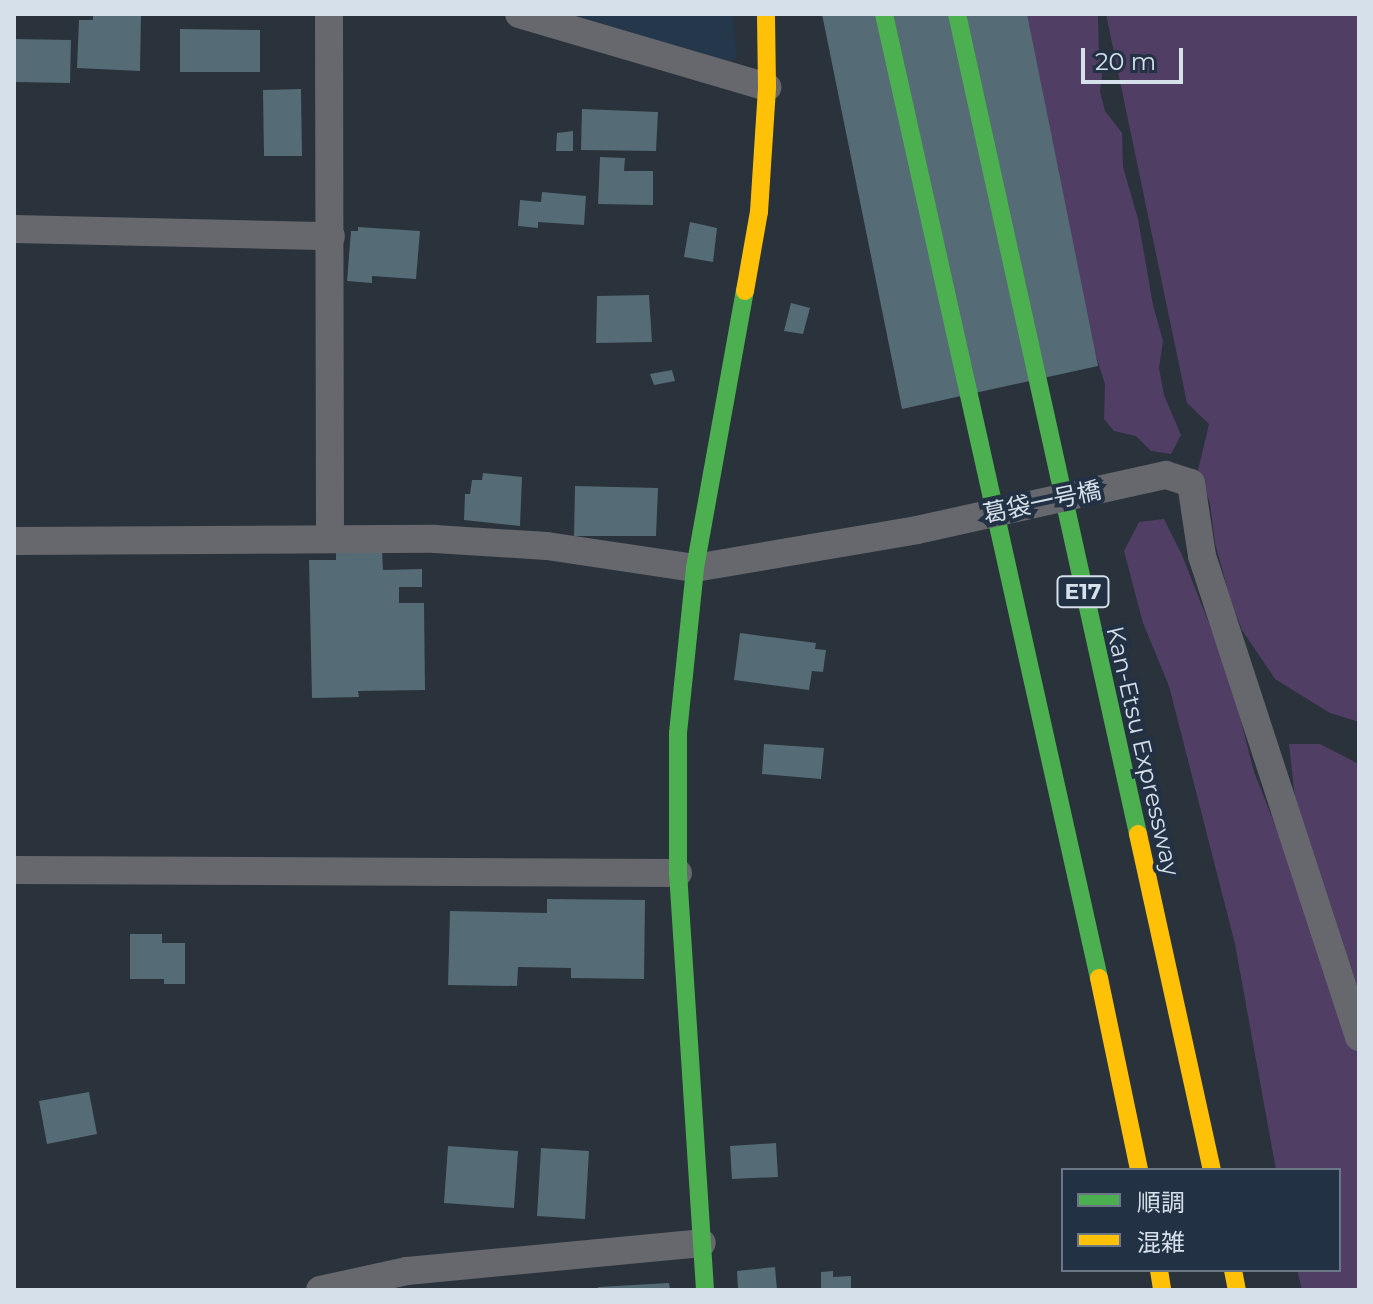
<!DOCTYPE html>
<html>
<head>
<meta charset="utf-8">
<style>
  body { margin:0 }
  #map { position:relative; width:1373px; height:1304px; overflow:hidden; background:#2a323b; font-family:Montserrat,"Noto Sans JP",sans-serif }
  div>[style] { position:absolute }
  .built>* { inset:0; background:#25374b }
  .green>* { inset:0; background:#503e65 }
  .building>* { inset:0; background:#556b75 }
  .street>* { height:28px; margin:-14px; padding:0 14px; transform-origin:14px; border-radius:14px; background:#66686d }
  .fast>* { height:18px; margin:-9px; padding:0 9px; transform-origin:9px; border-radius:9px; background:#4caf50 }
  .slow>* { height:18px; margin:-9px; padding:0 9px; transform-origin:9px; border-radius:9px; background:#ffc107 }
  .street-bridge>* { height:28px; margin:-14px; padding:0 14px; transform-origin:14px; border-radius:14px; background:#66686d }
  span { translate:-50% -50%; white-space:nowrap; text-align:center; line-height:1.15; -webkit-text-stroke:8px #223143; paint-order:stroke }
  .shield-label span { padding:2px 6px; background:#223143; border:2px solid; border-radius:6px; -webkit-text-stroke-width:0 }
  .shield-label { font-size:22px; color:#d6e0eb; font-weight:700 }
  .street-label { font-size:24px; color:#d6e0eb }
  .frame { position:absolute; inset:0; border:16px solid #d6e0eb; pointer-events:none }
  .legend { position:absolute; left:1061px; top:1168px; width:280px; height:104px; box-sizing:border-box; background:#223143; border:2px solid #6a7786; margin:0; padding:10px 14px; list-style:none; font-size:24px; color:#d6e0eb }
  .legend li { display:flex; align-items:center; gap:16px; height:40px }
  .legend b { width:40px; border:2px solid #6a7786 }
  .scale { position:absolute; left:1081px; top:48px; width:102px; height:36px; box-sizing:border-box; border:4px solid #d6e0eb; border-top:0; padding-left:10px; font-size:24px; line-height:28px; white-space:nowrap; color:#d6e0eb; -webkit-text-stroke:6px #223143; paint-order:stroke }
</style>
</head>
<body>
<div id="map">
  <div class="built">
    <i style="clip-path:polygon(570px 14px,733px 14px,737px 57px,728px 62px)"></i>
  </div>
  <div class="green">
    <i style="clip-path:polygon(1022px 14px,1098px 14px,1099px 56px,1103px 66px,1100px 92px,1105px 111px,1122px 133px,1123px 167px,1138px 219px,1153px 305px,1163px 341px,1159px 368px,1164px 395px,1181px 435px,1171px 454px,1151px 451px,1136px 436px,1114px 431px,1104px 419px,1105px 384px,1089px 334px)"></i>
    <i style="clip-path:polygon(1106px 14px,1359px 14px,1359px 722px,1330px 713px,1275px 679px,1242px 630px,1229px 595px,1215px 543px,1210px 503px,1198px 470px,1209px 424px,1187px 403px)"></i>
    <i style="clip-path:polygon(1164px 519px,1182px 555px,1229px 674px,1254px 772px,1320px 938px,1359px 1056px,1359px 1290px,1302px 1290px,1297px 1270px,1339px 1270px,1339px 1170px,1276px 1170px,1235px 944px,1169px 686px,1143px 623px,1124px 551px,1139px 522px)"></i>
    <i style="clip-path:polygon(1289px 744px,1320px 744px,1359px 764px,1359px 1001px,1297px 816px)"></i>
  </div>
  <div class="building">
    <i style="clip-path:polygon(93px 14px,141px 15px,140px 71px,77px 68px,79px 20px,93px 20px)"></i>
    <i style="clip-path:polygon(822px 14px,1027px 14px,1098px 366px,902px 409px)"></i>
    <i style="clip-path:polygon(180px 29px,260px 30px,260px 72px,180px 72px)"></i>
    <i style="clip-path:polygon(14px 39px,71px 40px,70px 83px,14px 82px)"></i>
    <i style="clip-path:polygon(301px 89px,302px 156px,264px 156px,263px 90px)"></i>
    <i style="clip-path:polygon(582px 109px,658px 112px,656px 151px,581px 150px)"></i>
    <i style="clip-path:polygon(573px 131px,573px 151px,556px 151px,557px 133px)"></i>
    <i style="clip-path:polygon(600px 157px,625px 158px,624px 171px,653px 171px,653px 205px,598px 204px)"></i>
    <i style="clip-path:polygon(542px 192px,586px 196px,584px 225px,538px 222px,538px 228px,518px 226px,520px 200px,541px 202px)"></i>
    <i style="clip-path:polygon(690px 222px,717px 228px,713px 262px,684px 257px)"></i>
    <i style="clip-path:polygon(358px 227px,420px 231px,416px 279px,372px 276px,372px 283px,347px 281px,351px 231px,358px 231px)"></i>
    <i style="clip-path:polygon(649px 295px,652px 342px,596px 343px,597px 296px)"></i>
    <i style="clip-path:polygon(791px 303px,810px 308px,803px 334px,784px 331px)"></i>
    <i style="clip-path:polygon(672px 370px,675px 381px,654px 385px,650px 374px)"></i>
    <i style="clip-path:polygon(483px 473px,522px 477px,520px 526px,464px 520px,465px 494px,470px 494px,472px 480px,482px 480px)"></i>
    <i style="clip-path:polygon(575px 486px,658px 488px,656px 536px,574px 536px)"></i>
    <i style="clip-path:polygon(382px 550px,383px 570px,422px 569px,422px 587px,399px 587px,399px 603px,424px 603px,425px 690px,358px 691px,359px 697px,312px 698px,309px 560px,336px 560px,336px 551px)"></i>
    <i style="clip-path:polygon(740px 633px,816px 643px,815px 649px,826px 650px,823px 672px,812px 671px,809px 690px,734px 680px)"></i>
    <i style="clip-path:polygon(764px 744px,824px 748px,821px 779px,762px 774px)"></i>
    <i style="clip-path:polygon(547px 899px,645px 900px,644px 979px,571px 978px,571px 968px,518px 967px,517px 986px,448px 985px,450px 911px,547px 913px)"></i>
    <i style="clip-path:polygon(130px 934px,162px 934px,162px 943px,185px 943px,185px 984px,164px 984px,164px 979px,130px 979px)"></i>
    <i style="clip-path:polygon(89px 1092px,97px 1134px,47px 1144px,39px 1101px)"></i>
    <i style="clip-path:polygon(776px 1143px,778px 1177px,732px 1179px,730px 1146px)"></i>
    <i style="clip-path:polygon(448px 1146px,518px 1151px,514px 1208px,444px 1203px)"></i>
    <i style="clip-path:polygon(541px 1148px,589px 1151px,585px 1219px,537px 1216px)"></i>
    <i style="clip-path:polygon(775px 1267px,777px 1290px,738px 1290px,737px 1271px)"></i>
    <i style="clip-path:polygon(833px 1271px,833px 1277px,851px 1276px,851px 1290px,821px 1290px,821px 1272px)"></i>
    <i style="clip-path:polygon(669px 1283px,670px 1290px,598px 1290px,598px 1287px)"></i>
  </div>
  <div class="street">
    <i style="left:329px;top:14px;width:525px;rotate:89.89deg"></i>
    <i style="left:519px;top:14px;width:259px;rotate:16.4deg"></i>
    <i style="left:14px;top:229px;width:317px;rotate:1.3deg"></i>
    <i style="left:1166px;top:475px;width:26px;rotate:18deg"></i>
    <i style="left:1191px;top:483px;width:74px;rotate:81.4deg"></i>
    <i style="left:1202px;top:556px;width:506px;rotate:71.92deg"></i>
    <i style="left:14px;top:541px;width:421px;rotate:-0.3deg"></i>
    <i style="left:435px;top:539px;width:112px;rotate:3.6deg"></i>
    <i style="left:547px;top:546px;width:150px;rotate:8.5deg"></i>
    <i style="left:695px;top:568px;width:225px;rotate:-9.7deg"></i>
    <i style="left:14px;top:870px;width:664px;rotate:0.26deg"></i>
    <i style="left:320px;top:1290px;width:89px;rotate:-12.3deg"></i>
    <i style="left:407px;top:1271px;width:296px;rotate:-5.4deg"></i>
  </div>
  <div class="fast">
    <i style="left:884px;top:14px;width:988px;rotate:77.43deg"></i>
    <i style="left:957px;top:14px;width:840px;rotate:77.55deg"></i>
    <i style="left:705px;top:1290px;width:418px;rotate:-93.7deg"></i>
    <i style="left:678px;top:873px;width:140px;rotate:-90deg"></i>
    <i style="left:678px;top:733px;width:166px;rotate:-84.1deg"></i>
    <i style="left:695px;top:568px;width:281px;rotate:-79.8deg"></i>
  </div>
  <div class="slow">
    <i style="left:745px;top:291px;width:80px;rotate:-80deg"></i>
    <i style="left:759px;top:212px;width:125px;rotate:-86.3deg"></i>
    <i style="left:767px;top:87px;width:73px;rotate:-90.8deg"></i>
    <i style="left:1138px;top:834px;width:344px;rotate:77.6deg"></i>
    <i style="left:1099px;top:978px;width:196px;rotate:78.2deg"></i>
    <i style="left:1159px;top:1270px;width:20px;rotate:81deg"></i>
    <i style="left:1233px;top:1270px;width:20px;rotate:79deg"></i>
  </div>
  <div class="street-bridge">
    <i style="left:917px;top:530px;width:255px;rotate:-12.5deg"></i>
  </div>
  <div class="shield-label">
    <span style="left:1083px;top:592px">E17</span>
  </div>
  <div class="street-label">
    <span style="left:1042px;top:502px;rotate:-12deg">葛袋一号橋</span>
    <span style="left:1143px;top:751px;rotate:77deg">Kan-Etsu Expressway</span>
  </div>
  <div class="frame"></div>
  <ul class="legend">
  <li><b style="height:10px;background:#4caf50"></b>順調</li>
  <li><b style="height:10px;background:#ffc107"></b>混雑</li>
  </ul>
  <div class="scale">20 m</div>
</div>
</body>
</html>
